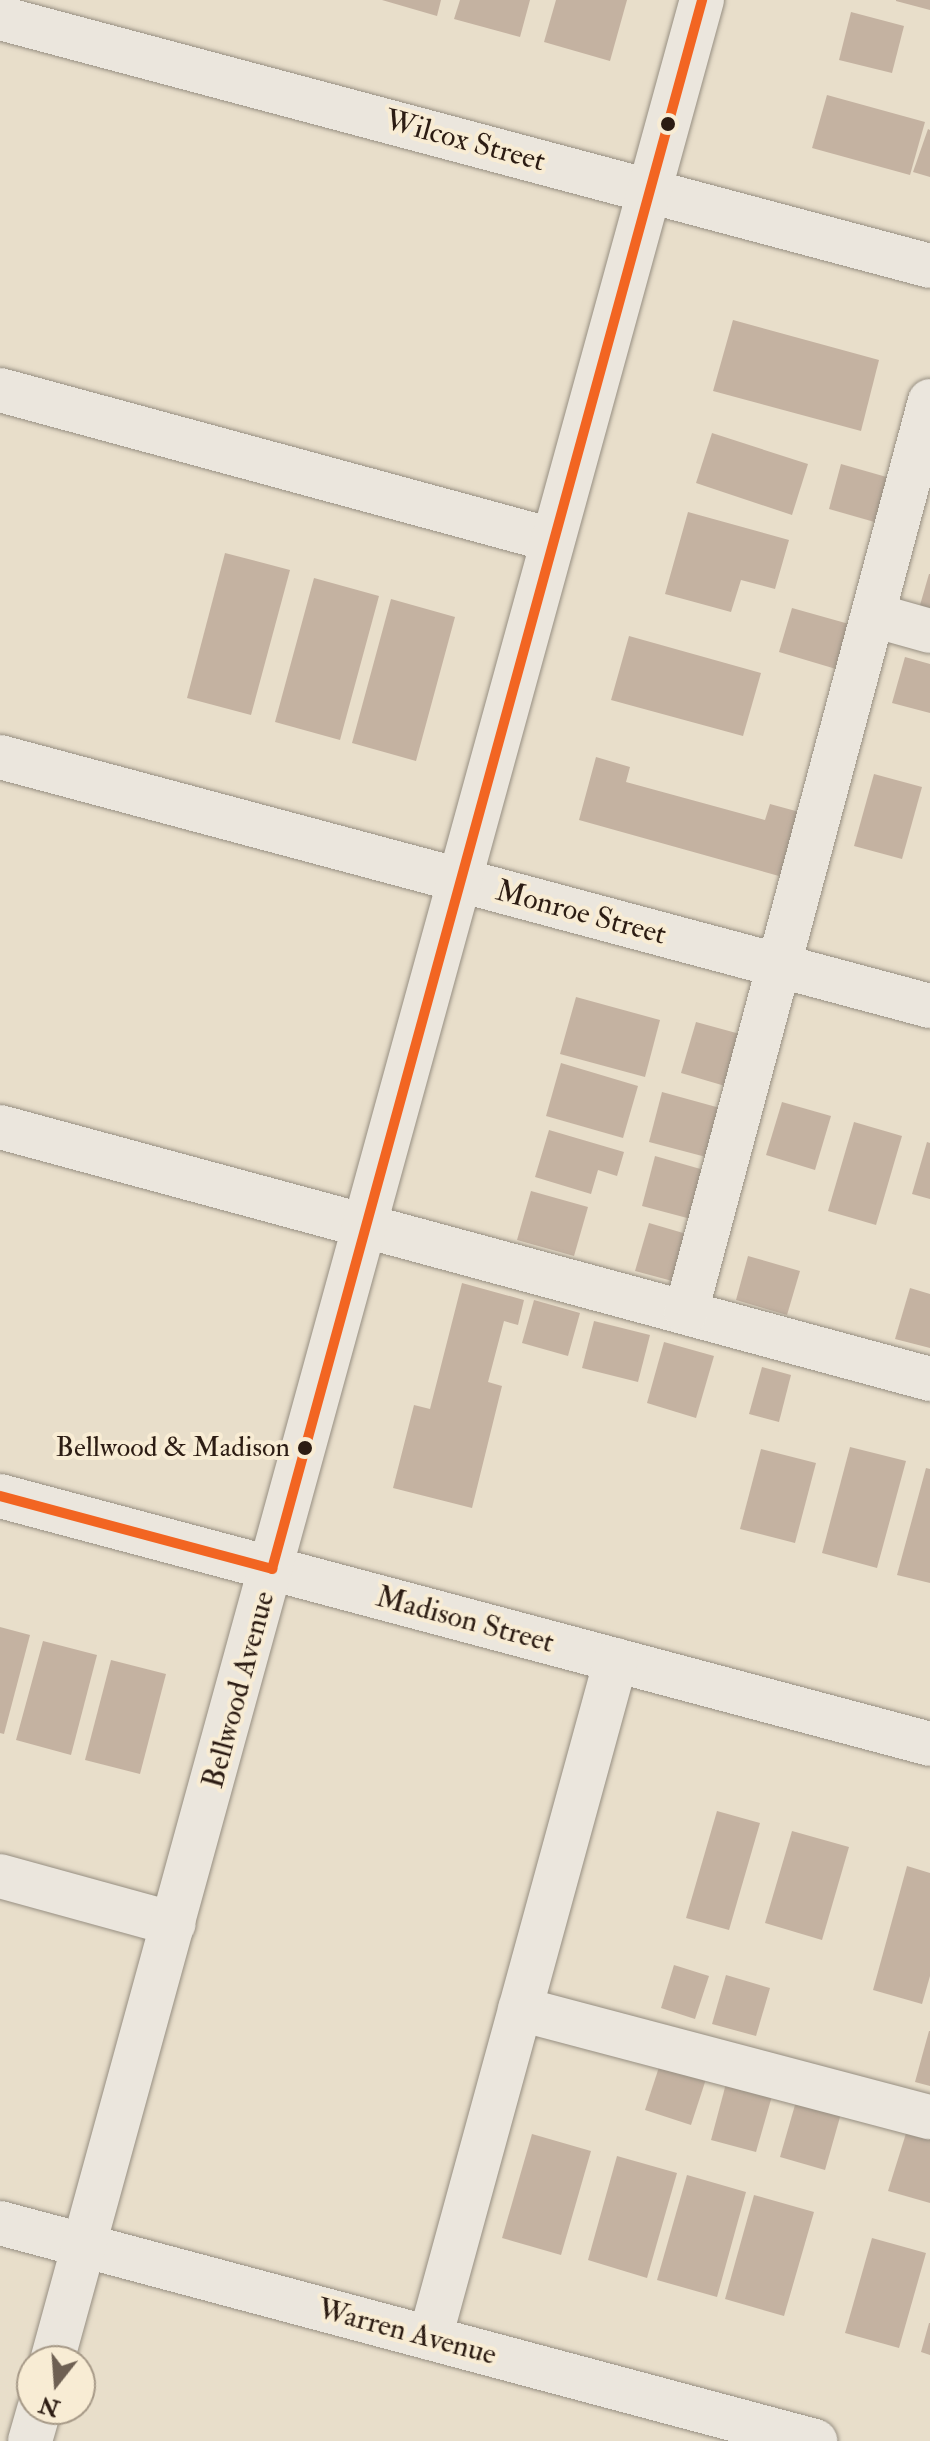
<!DOCTYPE html>
<html>
<head>
<meta charset="utf-8">
<style>
  body { margin:0 }
  #map { position:relative; width:930px; height:2441px; overflow:hidden; background:#e8deca; font-family:"IM FELL Double Pica",serif }
  div>[style] { position:absolute }
  .building>* { inset:0; background:#c4b2a1 }
  .roads { filter:drop-shadow(0 0 2px #978f82) drop-shadow(0 0 2px #978f82) }
  .minor>* { height:44px; margin:-22px; padding:0 22px; transform-origin:22px; border-radius:22px; background:#ebe6dd }
  .bus-1>* { height:10px; margin:-5px; padding:0 5px; transform-origin:5px; border-radius:5px; background:#f26522 }
  .dots>* { width:22px; height:22px; translate:-50% -50%; box-sizing:border-box; border:4px solid #f8ecd4; border-radius:50% }
  span { translate:-50% -50%; white-space:nowrap; text-align:center; line-height:1.15; -webkit-text-stroke:8px #f8ecd4; paint-order:stroke }
  .bus-label { font-size:28px; color:#2c1c13 }
  .right { translate:-100% -50%; text-align:right }
  .street-label { font-size:30px; color:#2c1c13 }
  .north { position:absolute; left:16px; top:2345px; width:80px; height:80px; box-sizing:border-box; background:#f8ecd4; border:2px solid #a69987; border-radius:50%; rotate:197deg; font-size:22px; font-weight:700; line-height:32px; text-align:center; color:#2c1c13 }
  .north::after { content:''; display:block; margin:auto; width:28px; height:36px; background:#6e6053; clip-path:polygon(50% 0,100% 100%,50% 72%,0 100%) }
</style>
</head>
<body>
<div id="map">
  <div class="building">
    <i style="clip-path:polygon(382px 0,441px 0,437px 16px)"></i>
    <i style="clip-path:polygon(460px 0,530px 0,520px 37px,454px 19px)"></i>
    <i style="clip-path:polygon(556px 0,627px 0,610px 61px,544px 42px)"></i>
    <i style="clip-path:polygon(896px 0,930px 0,930px 10px,896px 1px)"></i>
    <i style="clip-path:polygon(851px 12px,904px 26px,892px 73px,839px 60px)"></i>
    <i style="clip-path:polygon(827px 95px,925px 122px,910px 175px,812px 148px)"></i>
    <i style="clip-path:polygon(928px 129px,930px 130px,930px 177px,913px 172px)"></i>
    <i style="clip-path:polygon(733px 320px,879px 360px,861px 431px,713px 391px)"></i>
    <i style="clip-path:polygon(712px 433px,808px 464px,792px 515px,696px 483px)"></i>
    <i style="clip-path:polygon(841px 464px,890px 478px,878px 523px,829px 509px)"></i>
    <i style="clip-path:polygon(688px 512px,789px 540px,775px 589px,741px 580px,731px 612px,665px 594px)"></i>
    <i style="clip-path:polygon(225px 553px,290px 570px,251px 715px,187px 698px)"></i>
    <i style="clip-path:polygon(929px 574px,930px 574px,930px 615px,918px 612px)"></i>
    <i style="clip-path:polygon(314px 578px,379px 596px,340px 740px,275px 722px)"></i>
    <i style="clip-path:polygon(391px 599px,455px 617px,416px 761px,352px 743px)"></i>
    <i style="clip-path:polygon(792px 608px,849px 624px,836px 669px,779px 652px)"></i>
    <i style="clip-path:polygon(629px 636px,761px 673px,743px 736px,611px 700px)"></i>
    <i style="clip-path:polygon(905px 657px,930px 664px,930px 713px,892px 703px)"></i>
    <i style="clip-path:polygon(596px 757px,630px 767px,626px 782px,765px 820px,770px 804px,803px 813px,786px 878px,579px 820px)"></i>
    <i style="clip-path:polygon(874px 774px,922px 787px,902px 859px,854px 846px)"></i>
    <i style="clip-path:polygon(576px 997px,660px 1020px,645px 1077px,560px 1054px)"></i>
    <i style="clip-path:polygon(696px 1022px,740px 1034px,725px 1086px,681px 1073px)"></i>
    <i style="clip-path:polygon(561px 1063px,638px 1086px,623px 1138px,546px 1116px)"></i>
    <i style="clip-path:polygon(662px 1092px,720px 1108px,706px 1157px,649px 1142px)"></i>
    <i style="clip-path:polygon(782px 1102px,831px 1116px,815px 1170px,766px 1155px)"></i>
    <i style="clip-path:polygon(854px 1122px,902px 1136px,876px 1225px,828px 1211px)"></i>
    <i style="clip-path:polygon(549px 1130px,624px 1152px,617px 1176px,598px 1170px,591px 1194px,535px 1177px)"></i>
    <i style="clip-path:polygon(927px 1142px,930px 1143px,930px 1199px,912px 1194px)"></i>
    <i style="clip-path:polygon(655px 1156px,704px 1170px,691px 1219px,642px 1206px)"></i>
    <i style="clip-path:polygon(531px 1191px,588px 1207px,574px 1256px,517px 1240px)"></i>
    <i style="clip-path:polygon(649px 1223px,690px 1235px,676px 1282px,635px 1271px)"></i>
    <i style="clip-path:polygon(748px 1256px,800px 1271px,787px 1315px,736px 1300px)"></i>
    <i style="clip-path:polygon(462px 1283px,524px 1300px,518px 1325px,504px 1321px,488px 1382px,502px 1386px,472px 1508px,393px 1488px,414px 1405px,430px 1409px)"></i>
    <i style="clip-path:polygon(910px 1288px,930px 1294px,930px 1348px,895px 1339px)"></i>
    <i style="clip-path:polygon(534px 1300px,580px 1313px,568px 1356px,522px 1343px)"></i>
    <i style="clip-path:polygon(594px 1321px,650px 1335px,638px 1382px,582px 1368px)"></i>
    <i style="clip-path:polygon(664px 1342px,714px 1356px,696px 1418px,647px 1403px)"></i>
    <i style="clip-path:polygon(762px 1367px,791px 1375px,779px 1422px,749px 1414px)"></i>
    <i style="clip-path:polygon(850px 1447px,906px 1461px,877px 1568px,822px 1553px)"></i>
    <i style="clip-path:polygon(761px 1449px,816px 1463px,795px 1543px,740px 1529px)"></i>
    <i style="clip-path:polygon(926px 1468px,930px 1469px,930px 1583px,897px 1575px)"></i>
    <i style="clip-path:polygon(0 1627px,30px 1635px,4px 1734px,0 1733px)"></i>
    <i style="clip-path:polygon(43px 1641px,97px 1655px,71px 1755px,16px 1740px)"></i>
    <i style="clip-path:polygon(111px 1660px,166px 1674px,140px 1774px,85px 1760px)"></i>
    <i style="clip-path:polygon(717px 1811px,760px 1823px,729px 1930px,686px 1918px)"></i>
    <i style="clip-path:polygon(792px 1831px,849px 1847px,822px 1940px,765px 1923px)"></i>
    <i style="clip-path:polygon(907px 1866px,930px 1873px,930px 1976px,922px 2004px,873px 1990px)"></i>
    <i style="clip-path:polygon(674px 1965px,709px 1976px,695px 2019px,661px 2008px)"></i>
    <i style="clip-path:polygon(726px 1975px,770px 1988px,756px 2036px,712px 2024px)"></i>
    <i style="clip-path:polygon(929px 2031px,930px 2031px,930px 2086px,915px 2082px)"></i>
    <i style="clip-path:polygon(661px 2061px,707px 2076px,691px 2125px,645px 2110px)"></i>
    <i style="clip-path:polygon(728px 2076px,774px 2089px,756px 2152px,711px 2140px)"></i>
    <i style="clip-path:polygon(797px 2098px,842px 2110px,825px 2170px,780px 2157px)"></i>
    <i style="clip-path:polygon(908px 2127px,930px 2133px,930px 2203px,888px 2191px)"></i>
    <i style="clip-path:polygon(532px 2134px,591px 2151px,561px 2255px,502px 2238px)"></i>
    <i style="clip-path:polygon(617px 2156px,677px 2173px,647px 2278px,588px 2260px)"></i>
    <i style="clip-path:polygon(687px 2175px,746px 2192px,717px 2297px,657px 2280px)"></i>
    <i style="clip-path:polygon(754px 2195px,814px 2212px,784px 2316px,725px 2299px)"></i>
    <i style="clip-path:polygon(872px 2238px,926px 2253px,899px 2348px,845px 2333px)"></i>
    <i style="clip-path:polygon(929px 2323px,930px 2323px,930px 2355px,921px 2352px)"></i>
  </div>
  <div class="roads">
    <div class="minor">
      <i style="left:0;top:18px;width:962px;rotate:14.93deg"></i>
      <i style="left:0;top:390px;width:572px;rotate:15.2deg"></i>
      <i style="left:873px;top:615px;width:59px;rotate:15.7deg"></i>
      <i style="left:0;top:757px;width:963px;rotate:14.99deg"></i>
      <i style="left:0;top:1127px;width:964px;rotate:15.16deg"></i>
      <i style="left:686px;top:1312px;width:943px;rotate:-75.01deg"></i>
      <i style="left:0;top:1496px;width:962px;rotate:14.93deg"></i>
      <i style="left:0;top:1876px;width:180px;rotate:15.4deg"></i>
      <i style="left:520px;top:2009px;width:424px;rotate:14.8deg"></i>
      <i style="left:0;top:2223px;width:844px;rotate:14.98deg"></i>
      <i style="left:430px;top:2338px;width:703px;rotate:-74.66deg"></i>
      <i style="left:52px;top:2361px;width:2449px;rotate:-74.61deg"></i>
      <i style="left:30px;top:2441px;width:33px;rotate:-74deg"></i>
    </div>
  </div>
  <div class="bus-1">
    <i style="left:0;top:1496px;width:282px;rotate:15deg"></i>
    <i style="left:272px;top:1569px;width:1627px;rotate:-74.67deg"></i>
  </div>
  <div class="dots">
    <i style="left:668px;top:124px;background:#2c1c13"></i>
    <i style="left:305px;top:1448px;background:#2c1c13"></i>
  </div>
  <div class="bus-label">
    <span class="right" style="left:290px;top:1448px">Bellwood &amp; Madison</span>
  </div>
  <div class="street-label">
    <span style="left:465px;top:141px;rotate:15deg">Wilcox Street</span>
    <span style="left:581px;top:913px;rotate:15deg">Monroe Street</span>
    <span style="left:465px;top:1620px;rotate:15deg">Madison Street</span>
    <span style="left:239px;top:1690px;rotate:-75deg">Bellwood Avenue</span>
    <span style="left:407px;top:2332px;rotate:15deg">Warren Avenue</span>
  </div>
  <div class="north">N</div>
</div>
</body>
</html>
